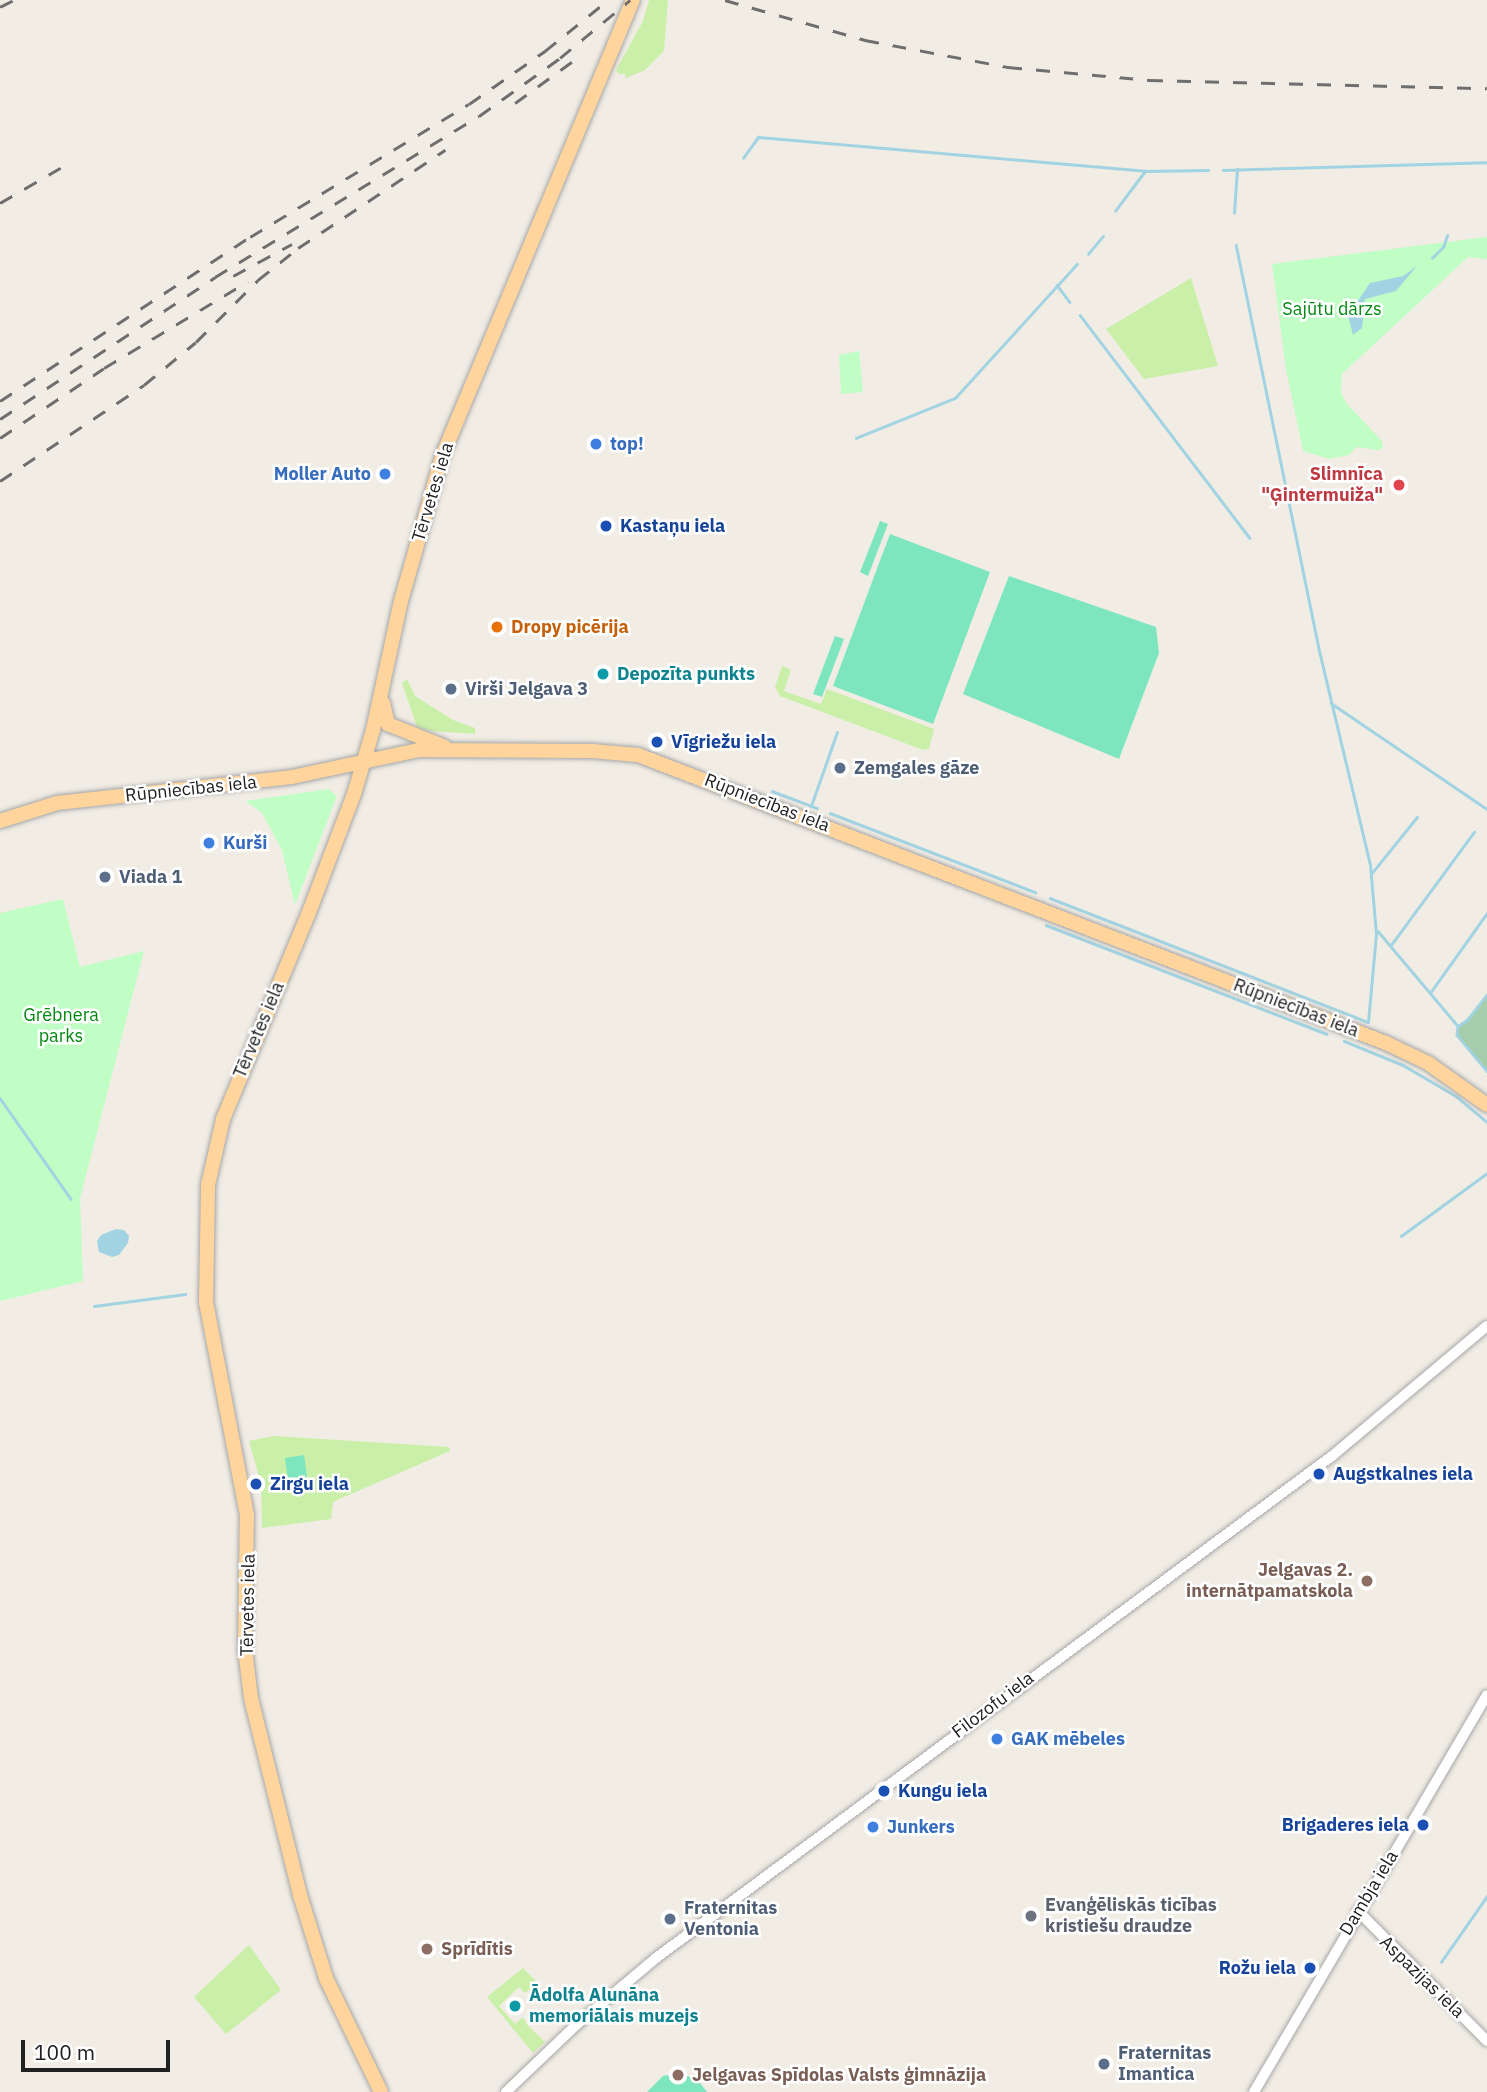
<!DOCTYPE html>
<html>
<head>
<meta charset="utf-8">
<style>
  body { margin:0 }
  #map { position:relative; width:1487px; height:2092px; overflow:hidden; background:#f1ede5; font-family:"IBM Plex Sans",sans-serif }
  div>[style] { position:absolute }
  .grass>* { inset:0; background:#caefa8 }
  .cemetery>* { inset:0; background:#a5ccab }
  .park>* { inset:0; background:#c0fec5 }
  .pitch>* { inset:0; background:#7de6bf }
  .water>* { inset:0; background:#a2d3e2 }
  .stream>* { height:2.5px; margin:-1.25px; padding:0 1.25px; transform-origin:1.25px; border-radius:1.25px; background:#a2d3e2 }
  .roads { filter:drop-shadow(0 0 2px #a7a7a7) drop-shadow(0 0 2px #a7a7a7) }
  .minor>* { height:10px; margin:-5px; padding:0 5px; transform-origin:5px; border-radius:5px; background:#fff }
  .major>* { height:14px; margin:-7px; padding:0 7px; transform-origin:7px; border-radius:7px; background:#ffd59d }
  .rail>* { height:2.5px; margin-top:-1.25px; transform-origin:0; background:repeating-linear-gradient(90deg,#6e6e6e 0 14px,transparent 0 28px) }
  .dots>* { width:19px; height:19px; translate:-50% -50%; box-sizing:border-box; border:4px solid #fff; border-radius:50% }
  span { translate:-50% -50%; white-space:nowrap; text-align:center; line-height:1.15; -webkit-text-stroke:5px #fff; paint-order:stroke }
  .park-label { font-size:18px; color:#02890f }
  .shop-label { font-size:18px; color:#366cbe; font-weight:700 }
  .left { translate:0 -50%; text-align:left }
  .right { translate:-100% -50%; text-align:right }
  .health-label { font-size:18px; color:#be3a42; font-weight:700 }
  .street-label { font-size:18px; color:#202020 }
  .transit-label { font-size:18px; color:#164399; font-weight:700 }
  .food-label { font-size:18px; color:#c56008; font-weight:700 }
  .culture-label { font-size:18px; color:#0d838f; font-weight:700 }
  .service-label { font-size:18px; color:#4e5e75; font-weight:700 }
  .education-label { font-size:18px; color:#785e54; font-weight:700 }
  .worship-label { font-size:18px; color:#5b616d; font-weight:700 }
  .scale { position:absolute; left:21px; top:2040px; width:149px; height:32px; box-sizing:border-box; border:4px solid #202020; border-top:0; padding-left:9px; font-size:21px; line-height:24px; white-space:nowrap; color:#202020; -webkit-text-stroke:5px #fff; paint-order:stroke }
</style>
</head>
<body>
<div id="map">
  <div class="grass">
    <i style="clip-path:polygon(649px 0,668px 0,664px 51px,645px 70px,626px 78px,625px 74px,619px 74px,616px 70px,643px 21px)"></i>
    <i style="clip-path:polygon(1191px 278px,1218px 366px,1144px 379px,1106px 329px)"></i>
    <i style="clip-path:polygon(782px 666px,791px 670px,784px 691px,821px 704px,827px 689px,934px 729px,929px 749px,923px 750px,780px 696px,775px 687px)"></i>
    <i style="clip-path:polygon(407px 679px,415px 696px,453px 720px,475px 728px,475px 734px,431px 731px,417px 727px,402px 683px)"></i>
    <i style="clip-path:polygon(274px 1436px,449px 1447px,450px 1451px,337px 1500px,333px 1503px,331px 1519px,262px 1528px,261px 1484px,249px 1441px)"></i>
    <i style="clip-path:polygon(249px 1945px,281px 1990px,226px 2034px,194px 1997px)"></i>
    <i style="clip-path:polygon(523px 1968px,538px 1983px,525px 1993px,519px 1987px,499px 2006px,515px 2024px,523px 2017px,528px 2026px,545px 2042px,533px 2053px,487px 1997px)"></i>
  </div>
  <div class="cemetery">
    <i style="clip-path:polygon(1487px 994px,1487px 1071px,1457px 1035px,1458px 1026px,1467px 1020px)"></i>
  </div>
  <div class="park">
    <i style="clip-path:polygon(1487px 237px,1487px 259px,1468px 257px,1342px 374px,1341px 393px,1347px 404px,1382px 441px,1383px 447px,1379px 450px,1356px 447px,1349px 455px,1329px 459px,1303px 451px,1286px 369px,1272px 264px)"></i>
    <i style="clip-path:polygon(859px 351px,863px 392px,841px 394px,839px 355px)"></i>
    <i style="clip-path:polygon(329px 789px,337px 796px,295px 905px,282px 850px,262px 813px,245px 801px)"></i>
    <i style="clip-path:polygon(63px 899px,80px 967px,144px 951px,80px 1198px,83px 1281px,0 1301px,0 913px)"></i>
  </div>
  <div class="pitch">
    <i style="clip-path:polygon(880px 521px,888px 524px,868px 576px,860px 572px)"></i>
    <i style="clip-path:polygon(890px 534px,990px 572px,933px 724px,833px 686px)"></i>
    <i style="clip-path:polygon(1009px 576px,1156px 627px,1159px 653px,1119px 759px,963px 694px)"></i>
    <i style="clip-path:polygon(835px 636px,844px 639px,822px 697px,813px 694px)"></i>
    <i style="clip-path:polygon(304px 1455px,308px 1485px,289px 1488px,285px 1458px)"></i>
    <i style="clip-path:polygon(679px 2073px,697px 2079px,707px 2092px,647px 2092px,663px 2076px)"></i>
  </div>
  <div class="water">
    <i style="clip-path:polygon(1417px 266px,1396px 291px,1365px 299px,1362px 328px,1353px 335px,1348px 315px,1370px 283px,1403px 276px)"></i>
    <i style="clip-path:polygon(124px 1230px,129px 1236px,128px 1243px,119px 1255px,112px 1257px,99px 1252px,97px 1241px,101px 1235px,116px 1229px)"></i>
  </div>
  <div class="stream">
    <i style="left:743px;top:158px;width:26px;rotate:-54deg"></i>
    <i style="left:758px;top:137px;width:388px;rotate:5deg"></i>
    <i style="left:1145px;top:171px;width:63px;rotate:-0.9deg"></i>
    <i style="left:1223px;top:170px;width:264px;rotate:-1.7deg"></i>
    <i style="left:1115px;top:211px;width:50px;rotate:-53.1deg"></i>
    <i style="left:1234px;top:213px;width:44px;rotate:-86.1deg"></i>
    <i style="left:1088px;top:254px;width:23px;rotate:-50deg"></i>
    <i style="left:1432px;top:258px;width:16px;rotate:-45deg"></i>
    <i style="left:1443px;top:247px;width:12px;rotate:-70deg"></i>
    <i style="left:1057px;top:285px;width:21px;rotate:53deg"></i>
    <i style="left:1080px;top:315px;width:280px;rotate:52.7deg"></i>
    <i style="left:856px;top:438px;width:107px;rotate:-22deg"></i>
    <i style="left:955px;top:398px;width:181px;rotate:-47.7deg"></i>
    <i style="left:1331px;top:703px;width:189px;rotate:34.2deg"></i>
    <i style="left:772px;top:791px;width:48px;rotate:20.7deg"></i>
    <i style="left:811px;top:806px;width:78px;rotate:-70.6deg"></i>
    <i style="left:830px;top:813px;width:220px;rotate:21.1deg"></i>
    <i style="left:1371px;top:874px;width:73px;rotate:-51.1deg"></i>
    <i style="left:1050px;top:898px;width:341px;rotate:21.3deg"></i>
    <i style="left:1368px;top:1022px;width:88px;rotate:-84.8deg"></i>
    <i style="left:1376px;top:934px;width:69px;rotate:-95deg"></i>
    <i style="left:1370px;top:865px;width:225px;rotate:-103.4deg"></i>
    <i style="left:1318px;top:646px;width:409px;rotate:-101.6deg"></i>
    <i style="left:1046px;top:925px;width:301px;rotate:21.2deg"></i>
    <i style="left:1378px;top:931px;width:124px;rotate:49.9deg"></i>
    <i style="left:1458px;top:1026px;width:11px;rotate:-34deg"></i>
    <i style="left:1467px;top:1020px;width:33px;rotate:-52deg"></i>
    <i style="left:1391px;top:945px;width:140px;rotate:-53.7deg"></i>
    <i style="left:1430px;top:993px;width:98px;rotate:-54.5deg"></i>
    <i style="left:1458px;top:1026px;width:9px;rotate:96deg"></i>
    <i style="left:1457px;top:1035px;width:47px;rotate:50.2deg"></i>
    <i style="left:1344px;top:1041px;width:64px;rotate:22.1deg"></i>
    <i style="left:1403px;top:1065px;width:61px;rotate:30.3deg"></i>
    <i style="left:1456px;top:1096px;width:40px;rotate:40deg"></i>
    <i style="left:0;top:1098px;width:123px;rotate:54.9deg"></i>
    <i style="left:1401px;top:1236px;width:107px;rotate:-36.2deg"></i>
    <i style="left:94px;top:1306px;width:92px;rotate:-7.5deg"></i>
    <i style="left:1441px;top:1962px;width:80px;rotate:-55.1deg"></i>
  </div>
  <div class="roads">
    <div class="minor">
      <i style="left:1358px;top:1911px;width:183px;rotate:45.2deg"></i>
      <i style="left:506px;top:2092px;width:95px;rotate:-43.7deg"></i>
      <i style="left:575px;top:2026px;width:106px;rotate:-40deg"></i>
      <i style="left:656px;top:1958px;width:842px;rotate:-36.6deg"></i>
      <i style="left:1332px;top:1456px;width:202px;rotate:-40deg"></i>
      <i style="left:1254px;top:2092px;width:460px;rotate:-59.6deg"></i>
    </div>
    <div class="major">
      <i style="left:383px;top:703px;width:22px;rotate:77deg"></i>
      <i style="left:388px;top:724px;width:61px;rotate:22deg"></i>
      <i style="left:0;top:821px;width:60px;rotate:-17.5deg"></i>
      <i style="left:57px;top:803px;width:236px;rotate:-6.3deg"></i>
      <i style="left:292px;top:777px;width:130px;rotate:-12deg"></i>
      <i style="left:419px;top:750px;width:173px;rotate:0.3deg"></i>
      <i style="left:592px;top:751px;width:46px;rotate:5deg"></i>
      <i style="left:638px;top:755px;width:802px;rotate:21.06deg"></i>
      <i style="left:1386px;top:1043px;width:47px;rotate:25.5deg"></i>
      <i style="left:1428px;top:1063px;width:72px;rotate:35.4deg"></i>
      <i style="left:381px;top:2092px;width:127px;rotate:-115.8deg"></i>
      <i style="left:326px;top:1978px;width:87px;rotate:-107.4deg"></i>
      <i style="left:300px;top:1895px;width:203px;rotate:-104deg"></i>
      <i style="left:251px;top:1698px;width:48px;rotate:-97.1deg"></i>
      <i style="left:245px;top:1650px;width:135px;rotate:-89.2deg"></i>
      <i style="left:247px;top:1515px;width:217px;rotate:-100.9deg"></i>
      <i style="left:206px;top:1302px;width:117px;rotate:-89deg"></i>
      <i style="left:208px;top:1185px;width:68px;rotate:-77.2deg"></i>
      <i style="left:223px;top:1119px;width:221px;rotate:-67.4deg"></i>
      <i style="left:308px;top:915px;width:129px;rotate:-69.2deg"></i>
      <i style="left:354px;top:794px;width:67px;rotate:-73.5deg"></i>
      <i style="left:373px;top:730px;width:132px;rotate:-77.8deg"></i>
      <i style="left:401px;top:601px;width:153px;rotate:-74.1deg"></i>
      <i style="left:443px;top:454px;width:492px;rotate:-67.3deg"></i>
    </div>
  </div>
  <div class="rail">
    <i style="left:725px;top:0;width:146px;rotate:15.9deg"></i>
    <i style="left:865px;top:40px;width:146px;rotate:10.7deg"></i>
    <i style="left:1008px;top:67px;width:142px;rotate:5.3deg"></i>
    <i style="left:1149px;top:80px;width:338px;rotate:1.4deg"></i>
    <i style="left:0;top:7px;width:16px;rotate:-27deg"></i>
    <i style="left:515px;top:103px;width:77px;rotate:-36deg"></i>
    <i style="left:0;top:203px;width:78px;rotate:-30.2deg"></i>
    <i style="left:233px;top:276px;width:67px;rotate:-28.5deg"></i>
    <i style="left:0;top:401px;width:299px;rotate:-33.3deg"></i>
    <i style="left:250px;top:237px;width:256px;rotate:-31.3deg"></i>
    <i style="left:469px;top:104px;width:93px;rotate:-34.9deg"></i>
    <i style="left:545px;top:51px;width:81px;rotate:-39deg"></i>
    <i style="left:0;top:419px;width:258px;rotate:-33.4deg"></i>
    <i style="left:215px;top:277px;width:309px;rotate:-31.4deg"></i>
    <i style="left:479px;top:116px;width:100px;rotate:-35.6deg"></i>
    <i style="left:560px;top:58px;width:91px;rotate:-39.6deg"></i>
    <i style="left:0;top:438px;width:125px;rotate:-33.9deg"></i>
    <i style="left:104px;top:368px;width:168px;rotate:-31.1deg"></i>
    <i style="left:0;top:481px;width:173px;rotate:-33.7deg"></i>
    <i style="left:144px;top:385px;width:67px;rotate:-39.6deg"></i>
    <i style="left:196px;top:342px;width:88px;rotate:-45deg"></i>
    <i style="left:258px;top:280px;width:51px;rotate:-38.7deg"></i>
    <i style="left:298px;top:248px;width:177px;rotate:-33.7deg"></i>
  </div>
  <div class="dots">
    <i style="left:596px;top:444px;background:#3f7fe0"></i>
    <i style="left:385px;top:474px;background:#3f7fe0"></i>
    <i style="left:1399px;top:485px;background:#e0444e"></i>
    <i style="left:606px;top:526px;background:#1a4fb4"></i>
    <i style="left:497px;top:627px;background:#e8710a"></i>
    <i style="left:603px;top:674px;background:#0f9aa8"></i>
    <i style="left:451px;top:689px;background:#5c6f8a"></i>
    <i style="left:657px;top:742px;background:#1a4fb4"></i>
    <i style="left:840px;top:768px;background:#5c6f8a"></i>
    <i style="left:209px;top:843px;background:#3f7fe0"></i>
    <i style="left:105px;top:877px;background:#5c6f8a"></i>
    <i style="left:1319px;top:1474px;background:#1a4fb4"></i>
    <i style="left:256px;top:1484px;background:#1a4fb4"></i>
    <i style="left:1367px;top:1581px;background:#8d6e63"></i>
    <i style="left:997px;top:1739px;background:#3f7fe0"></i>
    <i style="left:884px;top:1791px;background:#1a4fb4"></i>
    <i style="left:1423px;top:1825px;background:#1a4fb4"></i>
    <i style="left:873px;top:1827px;background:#3f7fe0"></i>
    <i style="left:1031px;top:1916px;background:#6b7280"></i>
    <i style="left:670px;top:1919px;background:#5c6f8a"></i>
    <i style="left:427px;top:1949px;background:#8d6e63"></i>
    <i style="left:1310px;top:1968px;background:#1a4fb4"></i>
    <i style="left:515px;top:2006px;background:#0f9aa8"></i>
    <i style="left:1104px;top:2064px;background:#5c6f8a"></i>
    <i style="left:678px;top:2075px;background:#8d6e63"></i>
  </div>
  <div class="park-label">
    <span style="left:1332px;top:309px">Sajūtu dārzs</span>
    <span style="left:61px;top:1026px">Grēbnera<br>parks</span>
  </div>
  <div class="shop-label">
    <span class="left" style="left:610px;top:444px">top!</span>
    <span class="right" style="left:371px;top:474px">Moller Auto</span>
    <span class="left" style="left:223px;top:843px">Kurši</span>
    <span class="left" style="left:1011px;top:1739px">GAK mēbeles</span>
    <span class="left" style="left:887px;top:1827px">Junkers</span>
  </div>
  <div class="health-label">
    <span class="right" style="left:1383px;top:485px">Slimnīca<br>"Ģintermuiža"</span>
  </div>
  <div class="street-label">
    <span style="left:433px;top:492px;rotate:-73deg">Tērvetes iela</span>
    <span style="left:191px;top:789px;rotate:-6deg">Rūpniecības iela</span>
    <span style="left:767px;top:803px;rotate:21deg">Rūpniecības iela</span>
    <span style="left:1296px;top:1008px;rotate:21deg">Rūpniecības iela</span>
    <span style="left:259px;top:1030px;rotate:-67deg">Tērvetes iela</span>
    <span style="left:248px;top:1605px;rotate:-89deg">Tērvetes iela</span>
    <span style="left:993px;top:1705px;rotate:-37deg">Filozofu iela</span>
    <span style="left:1369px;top:1893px;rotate:-59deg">Dambja iela</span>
    <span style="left:1422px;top:1977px;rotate:44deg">Aspazijas iela</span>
  </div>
  <div class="transit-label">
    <span class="left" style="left:620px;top:526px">Kastaņu iela</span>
    <span class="left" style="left:671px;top:742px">Vīgriežu iela</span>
    <span class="left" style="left:1333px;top:1474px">Augstkalnes iela</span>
    <span class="left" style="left:270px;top:1484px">Zirgu iela</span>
    <span class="left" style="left:898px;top:1791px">Kungu iela</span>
    <span class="right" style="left:1409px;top:1825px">Brigaderes iela</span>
    <span class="right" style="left:1296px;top:1968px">Rožu iela</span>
  </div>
  <div class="food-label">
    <span class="left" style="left:511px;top:627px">Dropy picērija</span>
  </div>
  <div class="culture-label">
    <span class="left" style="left:617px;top:674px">Depozīta punkts</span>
    <span class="left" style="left:529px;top:2006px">Ādolfa Alunāna<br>memoriālais muzejs</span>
  </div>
  <div class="service-label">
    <span class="left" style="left:465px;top:689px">Virši Jelgava 3</span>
    <span class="left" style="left:854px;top:768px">Zemgales gāze</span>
    <span class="left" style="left:119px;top:877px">Viada 1</span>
    <span class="left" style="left:684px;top:1919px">Fraternitas<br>Ventonia</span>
    <span class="left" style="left:1118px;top:2064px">Fraternitas<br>Imantica</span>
  </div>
  <div class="education-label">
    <span class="right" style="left:1353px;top:1581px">Jelgavas 2.<br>internātpamatskola</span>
    <span class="left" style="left:441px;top:1949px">Sprīdītis</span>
    <span class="left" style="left:692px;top:2075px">Jelgavas Spīdolas Valsts ģimnāzija</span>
  </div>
  <div class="worship-label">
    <span class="left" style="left:1045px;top:1916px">Evanģēliskās ticības<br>kristiešu draudze</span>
  </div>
  <div class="scale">100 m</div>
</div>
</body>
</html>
